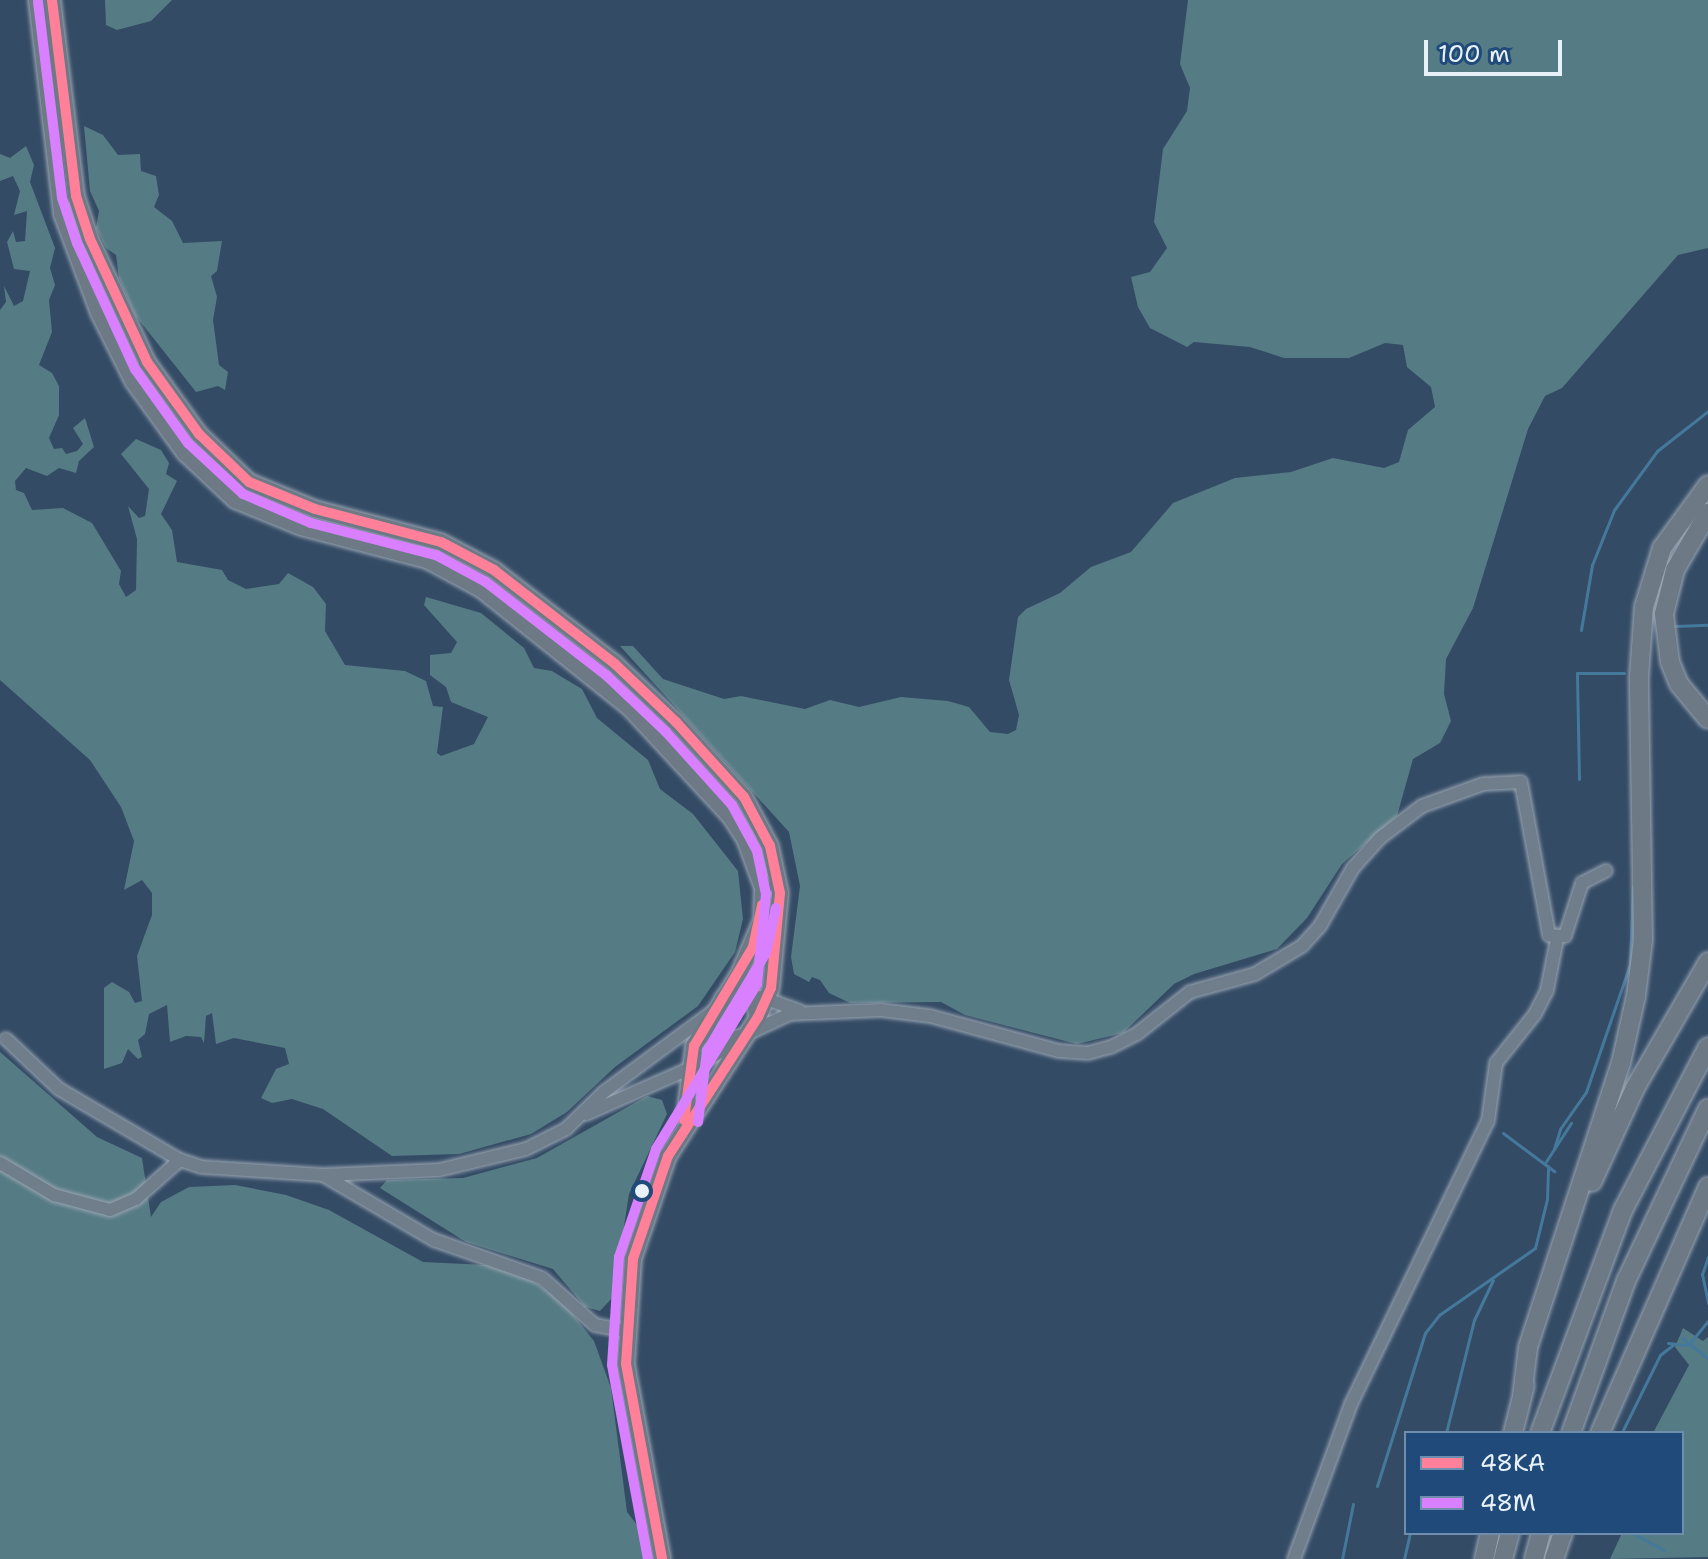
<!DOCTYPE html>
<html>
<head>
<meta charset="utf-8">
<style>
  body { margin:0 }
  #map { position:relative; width:1708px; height:1559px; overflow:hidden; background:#344b65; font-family:"Shantell Sans",sans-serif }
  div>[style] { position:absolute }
  .green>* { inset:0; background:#557b84 }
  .stream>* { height:3px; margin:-1.5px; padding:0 1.5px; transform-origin:1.5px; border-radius:1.5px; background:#45799c }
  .roads { filter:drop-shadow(0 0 2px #9aa6b3) drop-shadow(0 0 2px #9aa6b3) }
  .minor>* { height:12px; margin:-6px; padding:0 6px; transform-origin:6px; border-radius:6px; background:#707e8c }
  .major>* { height:16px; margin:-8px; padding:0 8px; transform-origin:8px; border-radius:8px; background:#6d7985 }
  .highway>* { height:18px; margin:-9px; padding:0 9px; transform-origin:9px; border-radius:9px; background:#6d7985 }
  .bus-1>* { height:10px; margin:-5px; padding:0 5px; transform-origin:5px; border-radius:5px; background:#ff8098 }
  .bus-2>* { height:10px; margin:-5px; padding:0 5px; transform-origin:5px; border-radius:5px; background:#d880ff }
  .dots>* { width:22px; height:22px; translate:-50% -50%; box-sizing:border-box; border:4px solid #1f4a7a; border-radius:50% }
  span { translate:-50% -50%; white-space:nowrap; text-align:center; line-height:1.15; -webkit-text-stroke:6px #1f4a7a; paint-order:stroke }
  .legend { position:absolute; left:1404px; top:1431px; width:280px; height:104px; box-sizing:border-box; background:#1f4a7a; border:2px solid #6f8dac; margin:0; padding:10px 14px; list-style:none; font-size:24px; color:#e8f1f8 }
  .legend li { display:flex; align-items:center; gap:16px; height:40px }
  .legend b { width:40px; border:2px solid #6f8dac }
  .scale { position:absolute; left:1424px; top:40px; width:138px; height:36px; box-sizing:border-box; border:4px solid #e8f1f8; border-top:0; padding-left:10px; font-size:24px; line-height:28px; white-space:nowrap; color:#e8f1f8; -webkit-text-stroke:6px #1f4a7a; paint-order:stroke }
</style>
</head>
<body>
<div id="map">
  <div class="green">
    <i style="clip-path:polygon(105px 0,172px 0,151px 21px,117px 30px,106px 25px)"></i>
    <i style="clip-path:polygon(1188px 0,1708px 0,1708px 248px,1678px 255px,1562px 388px,1545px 396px,1528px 429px,1473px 608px,1446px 659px,1444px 694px,1451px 721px,1440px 743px,1413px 759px,1397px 816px,1342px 864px,1307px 918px,1277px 949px,1194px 974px,1174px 984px,1123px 1033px,1077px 1044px,965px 1015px,941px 1002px,850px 1003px,829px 993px,820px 980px,812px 977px,809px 982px,794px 974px,791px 957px,800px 886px,789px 832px,620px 646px,633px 646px,663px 679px,724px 699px,741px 696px,805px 709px,830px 700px,859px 707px,901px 697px,948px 701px,969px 707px,990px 732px,1008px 734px,1016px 730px,1019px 715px,1009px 680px,1018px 617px,1026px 609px,1060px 593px,1091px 567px,1131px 552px,1173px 503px,1235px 478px,1291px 472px,1333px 458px,1384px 468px,1399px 462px,1408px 430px,1435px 407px,1431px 387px,1407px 367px,1403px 345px,1385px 343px,1349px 358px,1284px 358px,1250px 347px,1194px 342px,1187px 347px,1150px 328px,1138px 307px,1131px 277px,1150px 272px,1167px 248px,1154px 222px,1163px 149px,1187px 111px,1190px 88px,1180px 64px)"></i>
    <i style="clip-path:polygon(84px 126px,103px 135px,118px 155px,140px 154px,141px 171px,156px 176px,159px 195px,154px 207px,172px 221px,183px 243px,222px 241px,217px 271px,211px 276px,217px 297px,213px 320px,219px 365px,228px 372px,225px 390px,218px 386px,196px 392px,135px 315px,119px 278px,116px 255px,106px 248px,96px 228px,99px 211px,90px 191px)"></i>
    <i style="clip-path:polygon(26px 146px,34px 165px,30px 182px,55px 248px,50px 268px,55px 285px,49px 300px,52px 332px,39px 365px,52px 373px,59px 386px,59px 415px,49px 438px,54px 449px,62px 448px,66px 454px,77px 451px,83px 444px,73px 428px,85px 418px,94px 447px,79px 461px,76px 473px,59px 468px,47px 476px,26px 468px,15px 481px,16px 490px,24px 493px,32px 510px,63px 508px,92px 523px,121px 571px,119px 584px,126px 597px,136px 590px,137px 539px,128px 506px,139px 518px,145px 516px,149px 489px,121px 454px,136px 439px,161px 450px,169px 463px,166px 474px,177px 481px,161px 514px,172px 530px,177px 562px,222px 570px,228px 580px,246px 589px,279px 584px,288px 573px,313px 587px,326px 604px,325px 631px,345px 665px,405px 671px,426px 681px,433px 706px,443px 707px,437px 753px,441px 756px,474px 744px,488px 717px,451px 702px,446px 687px,430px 675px,430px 655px,451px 653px,457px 642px,424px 605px,426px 597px,481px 613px,524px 648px,534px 668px,552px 671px,582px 689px,597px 718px,648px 760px,660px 789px,693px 814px,738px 871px,743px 919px,735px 952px,698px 1006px,615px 1067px,567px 1112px,531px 1134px,459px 1154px,392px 1156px,323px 1109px,292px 1099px,272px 1103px,261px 1098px,276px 1069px,289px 1064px,285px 1048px,234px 1038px,216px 1044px,212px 1013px,206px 1016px,204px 1043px,201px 1037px,186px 1036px,170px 1042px,167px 1005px,149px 1014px,145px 1034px,138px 1040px,142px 1057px,138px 1059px,128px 1049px,122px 1063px,104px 1069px,104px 988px,112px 982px,129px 992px,135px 1003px,142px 1001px,137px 956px,152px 915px,152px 893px,142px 880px,124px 890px,134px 841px,121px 807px,90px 760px,0 680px,0 310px,6px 302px,4px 286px,14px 306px,23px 301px,30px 271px,14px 269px,7px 242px,13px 231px,16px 242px,25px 241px,27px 211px,14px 215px,20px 191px,13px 176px,0 181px,0 154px,10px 158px)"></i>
    <i style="clip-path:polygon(0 1052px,97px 1137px,142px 1158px,151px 1217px,161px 1202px,189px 1187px,235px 1185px,286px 1195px,329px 1210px,423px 1262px,487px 1265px,531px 1280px,563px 1302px,594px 1341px,611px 1388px,627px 1512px,641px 1530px,648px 1559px,0 1559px)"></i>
    <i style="clip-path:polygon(647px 1096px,662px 1100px,667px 1114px,629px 1194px,613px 1297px,600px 1311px,585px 1307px,553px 1269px,466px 1242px,380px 1188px,387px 1180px,463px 1178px,537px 1158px)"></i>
    <i style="clip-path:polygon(1683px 1328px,1703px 1341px,1708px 1337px,1708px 1557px,1610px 1559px,1622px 1533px,1682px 1533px,1682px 1433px,1653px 1433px,1689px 1365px,1675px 1347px)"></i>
  </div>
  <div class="stream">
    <i style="left:1675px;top:626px;width:33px;rotate:-2deg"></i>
    <i style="left:1581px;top:630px;width:66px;rotate:-80.4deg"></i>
    <i style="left:1592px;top:565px;width:59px;rotate:-68.2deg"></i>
    <i style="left:1614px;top:510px;width:73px;rotate:-53.9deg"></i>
    <i style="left:1657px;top:451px;width:65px;rotate:-38.1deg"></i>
    <i style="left:1579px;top:779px;width:106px;rotate:-91.1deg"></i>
    <i style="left:1577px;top:673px;width:47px"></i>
    <i style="left:1503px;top:1133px;width:64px;rotate:36.7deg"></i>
    <i style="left:1554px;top:1149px;width:21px;rotate:-73deg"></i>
    <i style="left:1560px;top:1129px;width:45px;rotate:-54.9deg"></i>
    <i style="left:1586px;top:1092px;width:135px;rotate:-71deg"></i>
    <i style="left:1630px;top:964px;width:78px;rotate:-87.8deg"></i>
    <i style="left:1545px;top:1163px;width:48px;rotate:-57deg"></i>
    <i style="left:1708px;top:1257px;width:18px;rotate:109deg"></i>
    <i style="left:1702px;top:1274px;width:30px;rotate:78deg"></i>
    <i style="left:1682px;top:1338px;width:33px;rotate:38deg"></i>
    <i style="left:1668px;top:1343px;width:19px;rotate:6deg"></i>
    <i style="left:1690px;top:1343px;width:28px;rotate:-51deg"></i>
    <i style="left:1623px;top:1430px;width:84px;rotate:-63.7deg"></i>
    <i style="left:1660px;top:1355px;width:18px;rotate:-38deg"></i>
    <i style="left:1446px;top:1433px;width:116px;rotate:-76.1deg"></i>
    <i style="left:1474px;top:1320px;width:44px;rotate:-64.6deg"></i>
    <i style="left:1377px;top:1486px;width:160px;rotate:-72.6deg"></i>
    <i style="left:1425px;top:1333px;width:23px;rotate:-52deg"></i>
    <i style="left:1439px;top:1315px;width:117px;rotate:-34.9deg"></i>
    <i style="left:1535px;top:1248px;width:50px;rotate:-76.2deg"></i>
    <i style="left:1547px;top:1199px;width:33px;rotate:-88deg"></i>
    <i style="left:1633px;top:1533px;width:35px;rotate:29deg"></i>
    <i style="left:1342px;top:1559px;width:56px;rotate:-78.7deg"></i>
    <i style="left:1404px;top:1559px;width:27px;rotate:-77deg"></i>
  </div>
  <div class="roads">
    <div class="minor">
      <i style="left:761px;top:997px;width:41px;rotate:19.7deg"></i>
      <i style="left:749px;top:1033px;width:45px;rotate:-24.9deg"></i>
      <i style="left:790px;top:1014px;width:91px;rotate:-2.5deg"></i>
      <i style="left:881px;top:1010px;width:49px;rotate:7deg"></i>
      <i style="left:930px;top:1016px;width:134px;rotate:15.2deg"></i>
      <i style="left:1059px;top:1051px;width:29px;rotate:4deg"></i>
      <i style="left:1088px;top:1053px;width:24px;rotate:-15deg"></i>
      <i style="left:1111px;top:1047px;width:30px;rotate:-27deg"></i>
      <i style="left:1138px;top:1033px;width:66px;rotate:-38.3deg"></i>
      <i style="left:1190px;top:992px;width:67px;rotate:-15.5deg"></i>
      <i style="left:1255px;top:974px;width:55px;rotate:-30.8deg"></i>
      <i style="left:1302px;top:946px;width:27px;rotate:-48deg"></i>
      <i style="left:1320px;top:926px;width:67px;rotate:-60.4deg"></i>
      <i style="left:1353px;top:868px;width:40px;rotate:-48deg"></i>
      <i style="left:1380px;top:838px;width:53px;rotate:-37.3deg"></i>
      <i style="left:1422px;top:806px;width:65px;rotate:-19.8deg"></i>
      <i style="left:1483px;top:784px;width:38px;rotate:-3deg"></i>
      <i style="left:1521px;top:782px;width:156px;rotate:79.6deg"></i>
      <i style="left:1549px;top:935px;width:16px;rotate:4deg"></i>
      <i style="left:1565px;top:936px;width:56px;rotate:-72.2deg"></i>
      <i style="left:1582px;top:883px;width:27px;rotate:-27deg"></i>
      <i style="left:6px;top:1039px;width:73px;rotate:43.3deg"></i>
      <i style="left:59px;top:1089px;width:140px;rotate:30.4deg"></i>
      <i style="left:180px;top:1160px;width:22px;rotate:18deg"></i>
      <i style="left:201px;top:1167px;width:122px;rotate:3.8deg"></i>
      <i style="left:323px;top:1175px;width:116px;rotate:-2.5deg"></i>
      <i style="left:439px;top:1170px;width:89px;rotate:-13.6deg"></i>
      <i style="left:526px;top:1149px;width:45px;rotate:-26.6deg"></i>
      <i style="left:566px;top:1129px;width:53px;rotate:-44.2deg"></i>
      <i style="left:604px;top:1092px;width:134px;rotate:-36.5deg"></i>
      <i style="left:586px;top:1114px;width:115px;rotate:-23.7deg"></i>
      <i style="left:0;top:1163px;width:63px;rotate:30.7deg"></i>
      <i style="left:54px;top:1195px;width:58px;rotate:15deg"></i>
      <i style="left:110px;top:1210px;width:28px;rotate:-23deg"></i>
      <i style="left:136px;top:1199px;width:59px;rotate:-41.6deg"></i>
      <i style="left:323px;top:1175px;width:129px;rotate:30.4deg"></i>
      <i style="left:434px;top:1240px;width:114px;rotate:19.4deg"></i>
      <i style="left:542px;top:1278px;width:71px;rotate:41.6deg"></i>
      <i style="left:595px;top:1325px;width:31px;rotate:11deg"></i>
      <i style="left:1294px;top:1559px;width:165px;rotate:-69.8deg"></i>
      <i style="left:1351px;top:1404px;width:314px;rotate:-64.2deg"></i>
      <i style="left:1488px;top:1121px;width:59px;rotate:-82.1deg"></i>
      <i style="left:1496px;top:1063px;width:63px;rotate:-51.5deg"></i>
      <i style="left:1535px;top:1014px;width:27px;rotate:-63deg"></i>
      <i style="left:1547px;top:990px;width:52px;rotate:-78.9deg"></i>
    </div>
    <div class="major">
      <i style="left:37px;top:0;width:215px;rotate:83.3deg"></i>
      <i style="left:62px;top:214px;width:106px;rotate:69.5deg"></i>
      <i style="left:99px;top:313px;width:76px;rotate:63.4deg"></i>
      <i style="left:133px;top:381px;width:89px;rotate:54.2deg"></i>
      <i style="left:185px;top:453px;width:69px;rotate:43.2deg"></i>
      <i style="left:235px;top:500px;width:71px;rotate:22.2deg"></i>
      <i style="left:301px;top:527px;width:130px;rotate:14.7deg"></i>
      <i style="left:427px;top:560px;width:61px;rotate:28.2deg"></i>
      <i style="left:481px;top:589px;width:189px;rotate:38.6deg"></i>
      <i style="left:629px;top:707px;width:149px;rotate:47.2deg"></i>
      <i style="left:730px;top:816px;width:27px;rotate:57deg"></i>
      <i style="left:745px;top:839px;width:52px;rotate:69.8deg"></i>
      <i style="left:763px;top:888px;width:32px;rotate:92deg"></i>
      <i style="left:762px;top:920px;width:59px;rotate:113.1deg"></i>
      <i style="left:739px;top:974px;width:85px;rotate:122deg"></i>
      <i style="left:694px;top:1046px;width:71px;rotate:97.3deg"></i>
      <i style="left:52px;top:0;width:197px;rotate:83deg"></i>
      <i style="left:76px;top:196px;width:45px;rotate:72deg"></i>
      <i style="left:90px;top:239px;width:136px;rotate:65.1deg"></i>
      <i style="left:147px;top:362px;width:89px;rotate:54.2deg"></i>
      <i style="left:199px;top:434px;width:69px;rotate:43.8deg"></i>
      <i style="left:249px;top:482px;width:71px;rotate:22.2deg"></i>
      <i style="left:315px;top:509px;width:130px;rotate:14.7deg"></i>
      <i style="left:441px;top:542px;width:60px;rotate:27.8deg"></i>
      <i style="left:494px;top:570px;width:153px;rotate:37.8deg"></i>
      <i style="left:615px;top:664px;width:84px;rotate:43.6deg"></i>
      <i style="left:676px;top:722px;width:101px;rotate:47.8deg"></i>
      <i style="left:744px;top:797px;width:55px;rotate:62deg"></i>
      <i style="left:770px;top:846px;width:48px;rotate:78deg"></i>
      <i style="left:780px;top:893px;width:95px;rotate:95.4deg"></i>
      <i style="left:771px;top:988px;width:32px;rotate:114deg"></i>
      <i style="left:758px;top:1017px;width:166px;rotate:122.9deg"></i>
      <i style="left:668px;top:1156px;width:109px;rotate:108.8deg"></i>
      <i style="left:633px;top:1259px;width:105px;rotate:93.8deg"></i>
      <i style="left:626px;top:1364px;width:198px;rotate:79.5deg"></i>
      <i style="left:723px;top:998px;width:17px;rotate:-21deg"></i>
      <i style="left:739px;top:992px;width:13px;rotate:13deg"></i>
      <i style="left:752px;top:995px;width:23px;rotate:75deg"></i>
      <i style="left:707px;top:1023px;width:13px;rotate:77deg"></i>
      <i style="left:710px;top:1036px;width:11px;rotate:38deg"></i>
      <i style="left:719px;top:1043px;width:25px;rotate:-14deg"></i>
      <i style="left:691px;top:1068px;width:46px;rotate:-32.7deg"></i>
    </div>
    <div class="highway">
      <i style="left:1708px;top:513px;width:66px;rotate:120.1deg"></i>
      <i style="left:1675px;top:570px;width:45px;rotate:104deg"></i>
      <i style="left:1664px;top:614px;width:48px;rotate:82.9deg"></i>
      <i style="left:1670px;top:662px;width:24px;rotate:68deg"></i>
      <i style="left:1679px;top:684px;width:45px;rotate:50.4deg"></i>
      <i style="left:1592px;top:1182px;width:103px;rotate:-65.4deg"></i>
      <i style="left:1635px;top:1088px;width:146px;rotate:-59.9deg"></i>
      <i style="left:1522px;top:1396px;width:49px;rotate:-83deg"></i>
      <i style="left:1528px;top:1347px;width:299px;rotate:-71.9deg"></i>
      <i style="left:1621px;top:1063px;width:69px;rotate:-77.4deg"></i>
      <i style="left:1636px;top:996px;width:56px;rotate:-82.9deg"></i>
      <i style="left:1643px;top:940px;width:264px;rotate:-90.9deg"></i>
      <i style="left:1639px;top:676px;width:69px;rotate:-85.9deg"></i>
      <i style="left:1644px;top:607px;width:62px;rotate:-73deg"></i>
      <i style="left:1662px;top:548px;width:78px;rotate:-53.9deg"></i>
      <i style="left:1513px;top:1433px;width:49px;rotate:-76deg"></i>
      <i style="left:1540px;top:1433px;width:236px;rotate:-69.6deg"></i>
      <i style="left:1622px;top:1212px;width:186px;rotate:-62.5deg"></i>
      <i style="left:1571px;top:1433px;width:162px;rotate:-70.1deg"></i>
      <i style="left:1626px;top:1281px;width:191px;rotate:-64.6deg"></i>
      <i style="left:1600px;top:1433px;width:269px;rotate:-66.3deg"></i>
      <i style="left:1484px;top:1559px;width:27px;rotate:-77deg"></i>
      <i style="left:1503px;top:1559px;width:27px;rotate:-75deg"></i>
      <i style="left:1534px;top:1559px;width:27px;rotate:-75deg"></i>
      <i style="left:1554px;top:1559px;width:28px;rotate:-71deg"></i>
    </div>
  </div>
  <div class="bus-1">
    <i style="left:52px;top:0;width:197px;rotate:83deg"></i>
    <i style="left:76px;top:196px;width:45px;rotate:72deg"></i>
    <i style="left:90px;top:239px;width:136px;rotate:65.1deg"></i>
    <i style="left:147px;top:362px;width:89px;rotate:54.2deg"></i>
    <i style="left:199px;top:434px;width:69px;rotate:43.8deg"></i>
    <i style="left:249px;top:482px;width:71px;rotate:22.2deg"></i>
    <i style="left:315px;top:509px;width:130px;rotate:14.7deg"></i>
    <i style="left:441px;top:542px;width:60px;rotate:27.8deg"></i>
    <i style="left:494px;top:570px;width:153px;rotate:37.8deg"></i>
    <i style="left:615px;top:664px;width:84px;rotate:43.6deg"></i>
    <i style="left:676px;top:722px;width:101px;rotate:47.8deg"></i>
    <i style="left:744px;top:797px;width:55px;rotate:62deg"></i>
    <i style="left:770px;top:846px;width:48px;rotate:78deg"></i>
    <i style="left:780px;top:893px;width:95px;rotate:95.4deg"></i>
    <i style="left:771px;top:988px;width:32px;rotate:114deg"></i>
    <i style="left:758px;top:1017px;width:166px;rotate:122.9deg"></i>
    <i style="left:668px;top:1156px;width:109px;rotate:108.8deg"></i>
    <i style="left:633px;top:1259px;width:105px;rotate:93.8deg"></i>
    <i style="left:626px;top:1364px;width:198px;rotate:79.5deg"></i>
    <i style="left:684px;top:1120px;width:75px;rotate:-82.3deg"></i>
    <i style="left:694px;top:1046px;width:115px;rotate:-59.2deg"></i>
    <i style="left:753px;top:947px;width:43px;rotate:-77.9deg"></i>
  </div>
  <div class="bus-2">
    <i style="left:38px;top:2px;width:197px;rotate:83deg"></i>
    <i style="left:62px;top:198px;width:47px;rotate:71.6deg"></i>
    <i style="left:77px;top:243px;width:139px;rotate:65.3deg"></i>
    <i style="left:135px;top:369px;width:91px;rotate:54.4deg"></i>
    <i style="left:188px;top:443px;width:75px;rotate:42.8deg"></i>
    <i style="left:243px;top:494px;width:74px;rotate:23.1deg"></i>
    <i style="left:311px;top:523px;width:129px;rotate:14.4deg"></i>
    <i style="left:436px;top:555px;width:57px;rotate:28.4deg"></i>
    <i style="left:486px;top:582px;width:152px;rotate:37.8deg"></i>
    <i style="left:606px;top:675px;width:83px;rotate:43.5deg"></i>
    <i style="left:666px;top:732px;width:98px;rotate:47.9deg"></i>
    <i style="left:732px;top:805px;width:52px;rotate:61.5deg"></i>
    <i style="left:757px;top:851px;width:44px;rotate:78.2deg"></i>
    <i style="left:766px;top:894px;width:90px;rotate:95.7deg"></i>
    <i style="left:757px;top:984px;width:193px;rotate:121.5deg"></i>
    <i style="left:656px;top:1149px;width:114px;rotate:108.9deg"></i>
    <i style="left:619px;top:1257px;width:108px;rotate:93.7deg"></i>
    <i style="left:612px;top:1365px;width:197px;rotate:79.5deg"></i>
    <i style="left:698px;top:1122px;width:72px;rotate:-82.8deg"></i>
    <i style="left:707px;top:1051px;width:114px;rotate:-59deg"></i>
    <i style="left:766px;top:953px;width:46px;rotate:-77.5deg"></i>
  </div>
  <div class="dots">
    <i style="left:642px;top:1191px;background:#e8f1f8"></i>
  </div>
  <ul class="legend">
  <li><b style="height:10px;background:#ff8098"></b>48KA</li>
  <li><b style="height:10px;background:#d880ff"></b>48M</li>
  </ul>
  <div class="scale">100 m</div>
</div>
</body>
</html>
